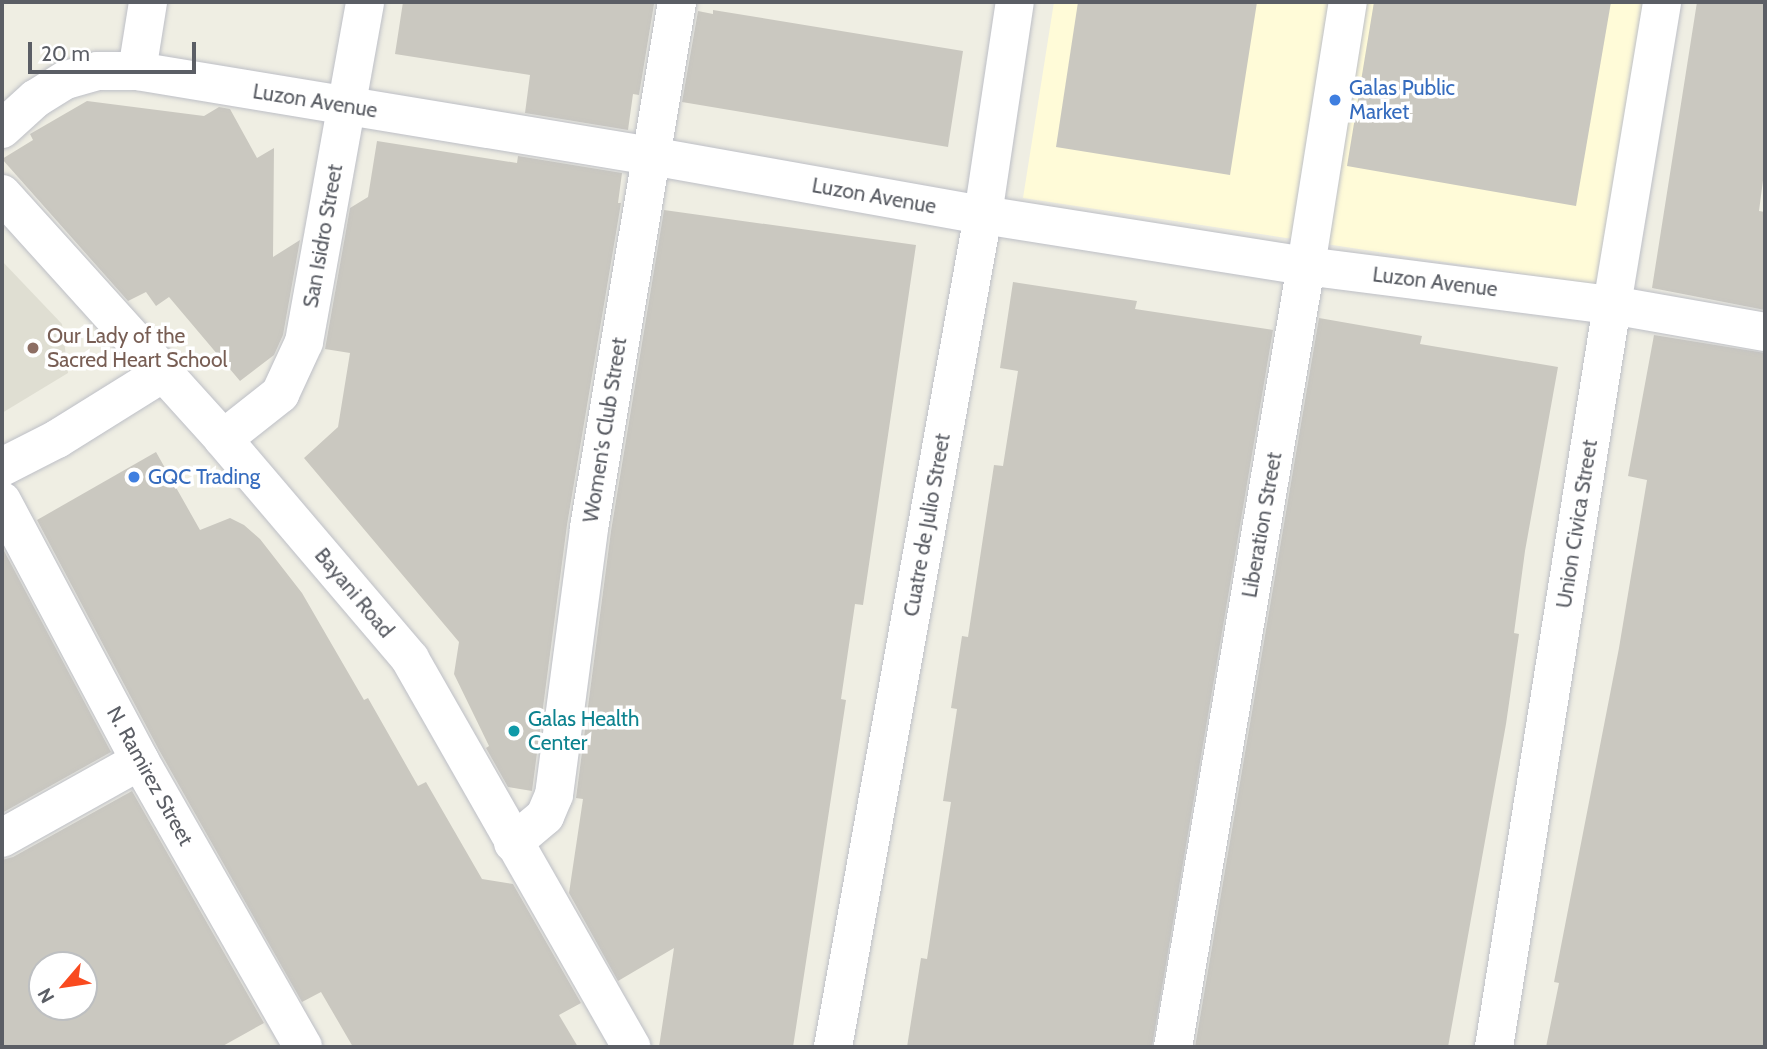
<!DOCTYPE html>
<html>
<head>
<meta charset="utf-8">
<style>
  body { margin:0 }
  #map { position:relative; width:1767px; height:1049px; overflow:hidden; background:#efeee3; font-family:Cabin,sans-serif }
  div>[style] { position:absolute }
  .commercial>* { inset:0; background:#fffbd8 }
  .education>* { inset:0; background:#dfded2 }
  .building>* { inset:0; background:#cac8c0 }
  .roads { filter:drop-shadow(0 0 2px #bdbfc6) drop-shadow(0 0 2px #bdbfc6) }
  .pedestrian>* { height:38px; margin:-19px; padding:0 19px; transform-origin:19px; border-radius:19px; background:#fff }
  .minor>* { height:38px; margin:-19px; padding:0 19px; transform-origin:19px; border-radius:19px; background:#fff }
  .tertiary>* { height:38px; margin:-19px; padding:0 19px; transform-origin:19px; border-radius:19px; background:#fff }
  .dots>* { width:19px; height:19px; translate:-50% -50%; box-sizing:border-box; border:4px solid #fff; border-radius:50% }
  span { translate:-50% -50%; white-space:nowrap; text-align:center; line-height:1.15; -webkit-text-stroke:7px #fff; paint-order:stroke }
  .shop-label { font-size:21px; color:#366cbe }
  .left { translate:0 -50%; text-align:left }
  .street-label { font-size:21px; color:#5b5e65 }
  .education-label { font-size:21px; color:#785e54 }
  .culture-label { font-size:21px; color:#0d838f }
  .frame { position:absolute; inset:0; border:4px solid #5b5e65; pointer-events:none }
  .north { position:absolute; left:28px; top:951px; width:70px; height:70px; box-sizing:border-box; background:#fff; border:2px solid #bdbfc1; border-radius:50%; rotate:241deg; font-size:19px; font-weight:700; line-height:28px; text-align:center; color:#5b5e65 }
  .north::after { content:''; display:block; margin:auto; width:24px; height:32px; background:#f94a1f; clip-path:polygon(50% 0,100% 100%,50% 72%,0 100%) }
  .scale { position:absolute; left:28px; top:42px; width:168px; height:32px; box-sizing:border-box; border:4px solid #5b5e65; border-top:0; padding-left:9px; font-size:21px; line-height:24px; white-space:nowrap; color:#5b5e65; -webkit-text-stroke:5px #fff; paint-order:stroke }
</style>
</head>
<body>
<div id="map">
  <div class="commercial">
    <i style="clip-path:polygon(1054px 2px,1646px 2px,1602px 286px,1023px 198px)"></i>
  </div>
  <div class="education">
    <i style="clip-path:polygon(2px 261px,62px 324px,68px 373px,2px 413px)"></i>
  </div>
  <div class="building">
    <i style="clip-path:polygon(403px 2px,654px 4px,639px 95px,633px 94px,628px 130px,525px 113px,530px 75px,395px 54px)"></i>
    <i style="clip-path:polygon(1078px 2px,1257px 2px,1230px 175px,1056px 147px)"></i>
    <i style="clip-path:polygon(1374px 2px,1611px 2px,1576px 206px,1347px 166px)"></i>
    <i style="clip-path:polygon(1697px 2px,1765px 2px,1765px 165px,1759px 211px,1765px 212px,1765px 310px,1652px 288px)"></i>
    <i style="clip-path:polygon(713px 10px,963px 51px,948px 147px,682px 102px,698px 11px,713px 14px)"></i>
    <i style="clip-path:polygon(87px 101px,204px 116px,219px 107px,230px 109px,257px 158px,274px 148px,273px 257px,300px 240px,283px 335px,274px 355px,240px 381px,169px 297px,156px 306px,146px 292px,128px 301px,2px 159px,33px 140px,30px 134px)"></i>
    <i style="clip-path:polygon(377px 141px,517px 163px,518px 156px,622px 173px,618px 203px,621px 203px,567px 525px,532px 791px,508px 787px,486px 748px,489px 746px,454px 674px,459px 642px,304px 458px,338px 427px,350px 353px,325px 349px,350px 208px,368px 197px)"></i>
    <i style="clip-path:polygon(664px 210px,916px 245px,863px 605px,855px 604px,841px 699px,846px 700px,793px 1047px,659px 1047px,674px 948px,618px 981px,569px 893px,583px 799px,576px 798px,611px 531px)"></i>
    <i style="clip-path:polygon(1013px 282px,1137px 301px,1135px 309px,1273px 330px,1152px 1047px,907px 1047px,921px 958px,927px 959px,951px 802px,943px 801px,957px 709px,951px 708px,962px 636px,968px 637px,994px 465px,1003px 466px,1018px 371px,1000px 368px)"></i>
    <i style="clip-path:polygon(1319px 318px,1422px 336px,1420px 344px,1558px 367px,1525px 551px,1514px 633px,1519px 634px,1506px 724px,1448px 1047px,1195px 1047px)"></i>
    <i style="clip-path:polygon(1654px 335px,1765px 353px,1765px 1047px,1546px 1047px,1559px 983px,1554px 982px,1619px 648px,1647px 480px,1628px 476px)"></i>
    <i style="clip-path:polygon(156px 452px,200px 530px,230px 518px,244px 525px,260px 539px,302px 593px,364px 700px,368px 698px,418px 786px,426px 782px,482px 879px,513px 884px,581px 1003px,559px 1015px,578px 1047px,353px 1047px,321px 992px,302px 1002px,159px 750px,37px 520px)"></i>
    <i style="clip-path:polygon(2px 547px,111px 752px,2px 813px)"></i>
    <i style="clip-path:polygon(evenodd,132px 791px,264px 1023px,221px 1047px,2px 1047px,2px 860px,13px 857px,132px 791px,42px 965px,84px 965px,84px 1007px,42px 1007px,42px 965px)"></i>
  </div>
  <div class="roads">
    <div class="pedestrian">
      <i style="left:1306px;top:266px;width:267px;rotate:-81deg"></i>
      <i style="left:1612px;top:305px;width:307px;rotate:-80.6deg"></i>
    </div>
    <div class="minor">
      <i style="left:137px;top:71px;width:70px;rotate:-80.9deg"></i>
      <i style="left:2px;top:129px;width:45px;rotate:-42.3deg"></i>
      <i style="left:35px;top:99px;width:36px;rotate:-32deg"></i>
      <i style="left:66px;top:80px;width:32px;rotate:-16deg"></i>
      <i style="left:97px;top:71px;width:40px"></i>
      <i style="left:137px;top:71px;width:521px;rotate:9.39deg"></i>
      <i style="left:651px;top:156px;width:337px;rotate:10.1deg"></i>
      <i style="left:983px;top:215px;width:327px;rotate:9deg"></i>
      <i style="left:1306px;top:266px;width:308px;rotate:7.3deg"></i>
      <i style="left:1612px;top:305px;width:155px;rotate:10deg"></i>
      <i style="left:223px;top:439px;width:73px;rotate:-38.3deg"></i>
      <i style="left:280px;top:394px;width:57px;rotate:-65.2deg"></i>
      <i style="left:304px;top:342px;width:345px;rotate:-79.8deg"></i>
      <i style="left:2px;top:501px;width:294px;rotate:62deg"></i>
      <i style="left:140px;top:761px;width:329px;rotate:60.3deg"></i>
      <i style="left:2px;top:838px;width:158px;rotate:-29.2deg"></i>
      <i style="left:513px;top:843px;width:42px;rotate:-40.2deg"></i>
      <i style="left:545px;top:816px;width:23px;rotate:-67deg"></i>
      <i style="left:554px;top:795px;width:269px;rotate:-82.5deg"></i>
      <i style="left:589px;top:528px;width:533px;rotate:-80.5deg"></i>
      <i style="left:833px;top:1047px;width:845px;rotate:-79.78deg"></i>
      <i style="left:983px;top:215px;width:215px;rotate:-81.5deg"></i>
      <i style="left:1173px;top:1047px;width:792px;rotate:-80.34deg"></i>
      <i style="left:1494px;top:1047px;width:751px;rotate:-80.96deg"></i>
    </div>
    <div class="tertiary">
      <i style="left:2px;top:194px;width:330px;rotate:47.9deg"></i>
      <i style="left:223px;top:439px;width:289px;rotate:49.6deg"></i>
      <i style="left:410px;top:659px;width:447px;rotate:60.3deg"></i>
      <i style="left:2px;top:467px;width:62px;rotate:-27deg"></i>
      <i style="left:57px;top:439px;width:125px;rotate:-31.9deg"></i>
    </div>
  </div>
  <div class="dots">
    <i style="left:1335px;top:100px;background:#3f7fe0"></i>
    <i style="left:33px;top:348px;background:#8d6e63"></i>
    <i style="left:134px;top:477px;background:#3f7fe0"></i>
    <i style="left:514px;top:731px;background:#0f9aa8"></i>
  </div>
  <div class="shop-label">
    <span class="left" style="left:1349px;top:100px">Galas Public<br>Market</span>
    <span class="left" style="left:148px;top:477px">GQC Trading</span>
  </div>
  <div class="street-label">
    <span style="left:315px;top:101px;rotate:9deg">Luzon Avenue</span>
    <span style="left:874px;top:196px;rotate:10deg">Luzon Avenue</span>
    <span style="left:323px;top:236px;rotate:-80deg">San Isidro Street</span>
    <span style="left:1435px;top:282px;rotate:7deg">Luzon Avenue</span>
    <span style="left:605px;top:430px;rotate:-81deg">Women's Club Street</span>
    <span style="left:1577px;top:524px;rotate:-81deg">Union Civica Street</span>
    <span style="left:927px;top:525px;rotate:-80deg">Cuatre de Julio Street</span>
    <span style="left:1262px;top:525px;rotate:-80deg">Liberation Street</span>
    <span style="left:354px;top:593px;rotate:50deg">Bayani Road</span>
    <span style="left:150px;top:776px;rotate:61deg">N. Ramirez Street</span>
  </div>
  <div class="education-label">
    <span class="left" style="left:47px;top:348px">Our Lady of the<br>Sacred Heart School</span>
  </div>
  <div class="culture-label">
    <span class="left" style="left:528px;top:731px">Galas Health<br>Center</span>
  </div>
  <div class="frame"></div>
  <div class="north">N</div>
  <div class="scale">20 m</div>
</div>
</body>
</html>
